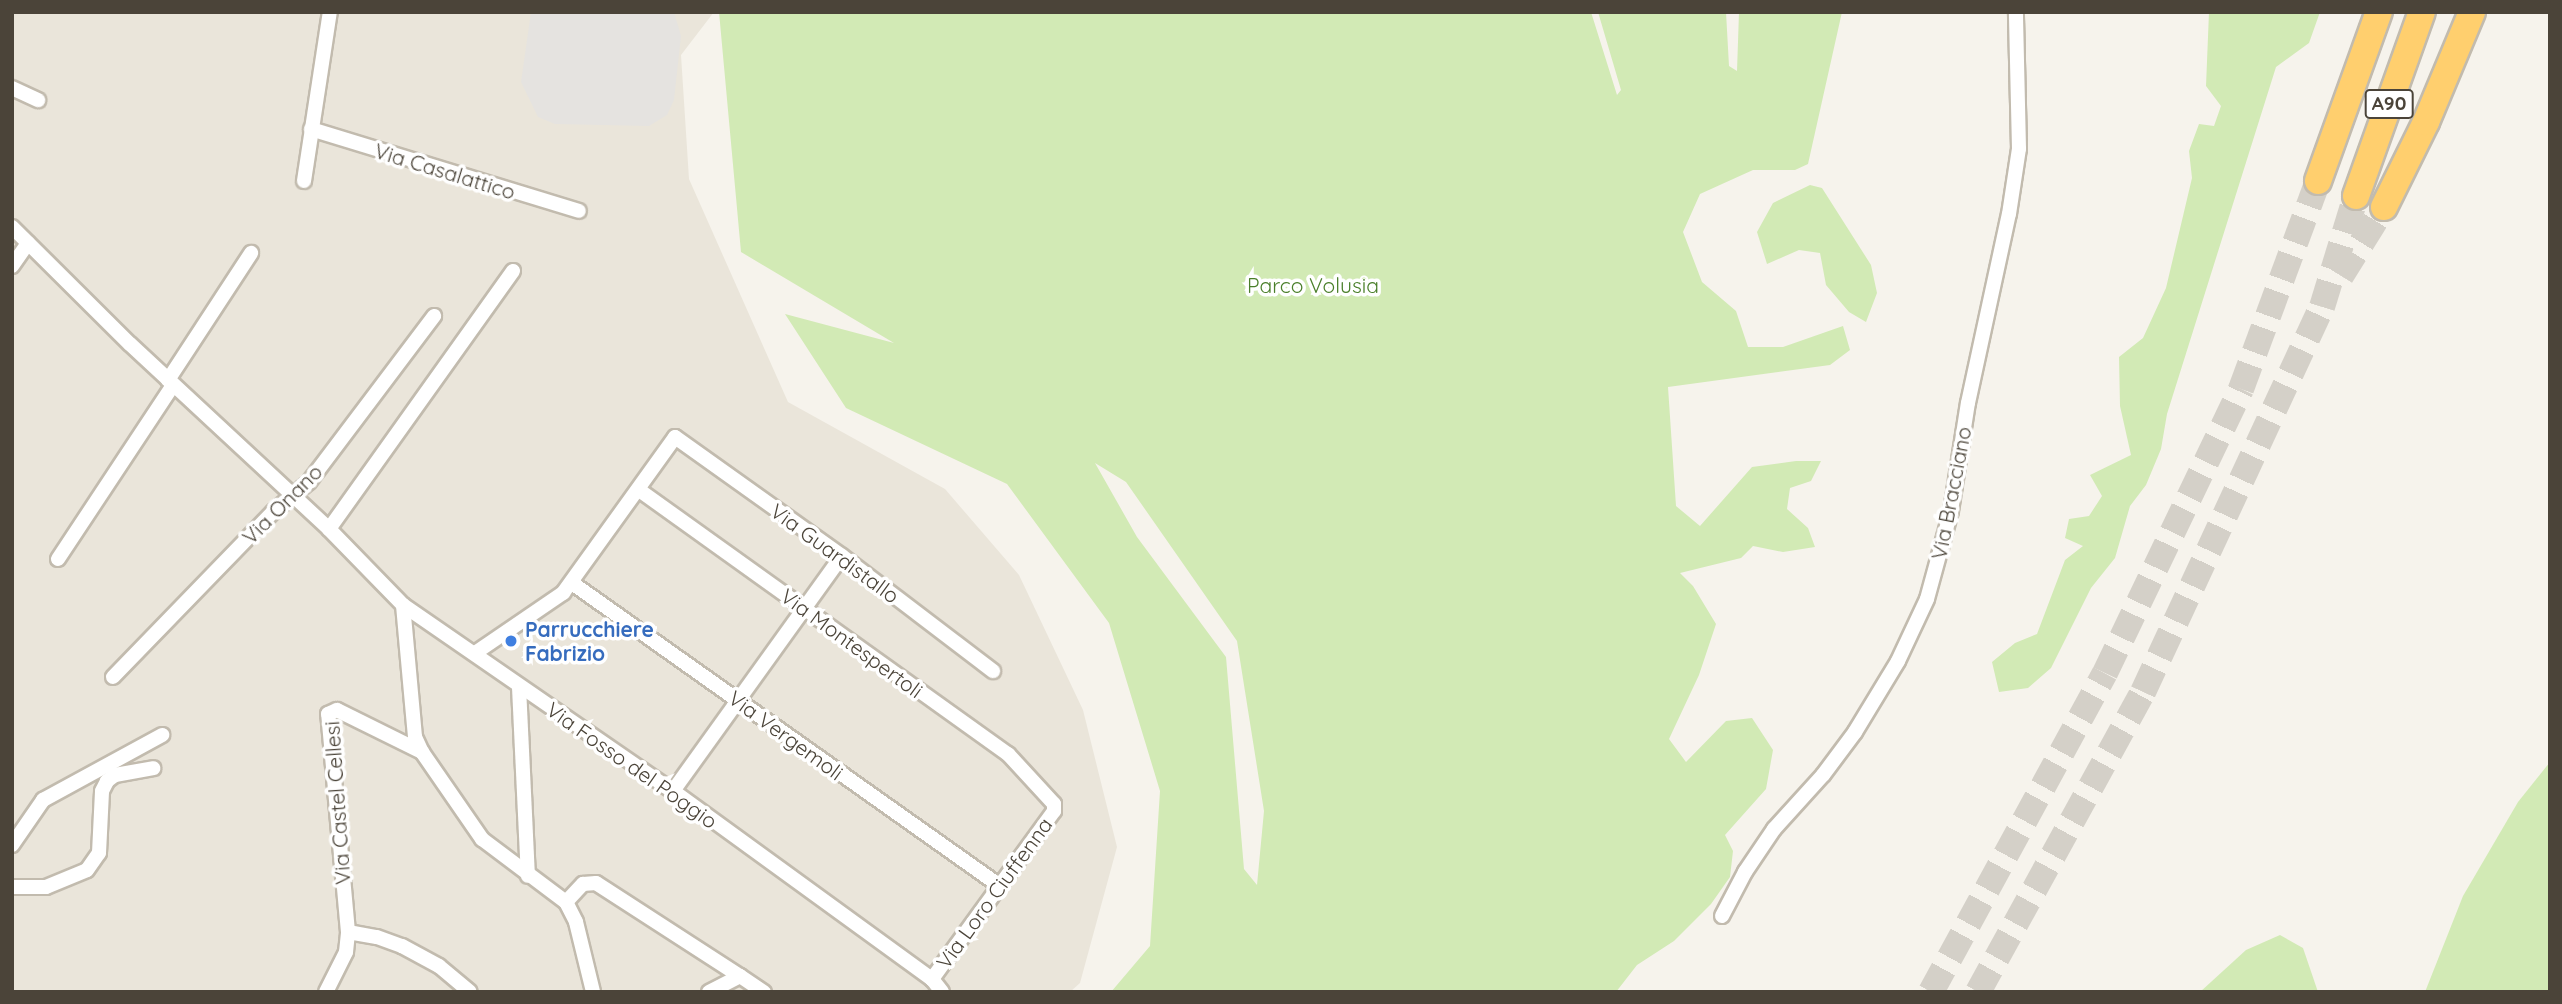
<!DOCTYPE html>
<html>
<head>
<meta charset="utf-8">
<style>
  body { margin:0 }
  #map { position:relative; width:2562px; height:1004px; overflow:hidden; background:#f6f3ec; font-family:Quicksand,sans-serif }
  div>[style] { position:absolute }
  .residential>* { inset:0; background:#eae5da }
  .green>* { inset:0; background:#d2eab5 }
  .parking>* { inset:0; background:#e5e3e0 }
  .highway-tunnel>* { height:26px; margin-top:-13px; transform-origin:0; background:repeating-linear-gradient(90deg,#d4d0c8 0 26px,transparent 0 39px) }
  .roads { filter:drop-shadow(2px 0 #c2bbae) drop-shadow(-2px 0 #c2bbae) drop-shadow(0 2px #c2bbae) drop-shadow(0 -2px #c2bbae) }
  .street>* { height:14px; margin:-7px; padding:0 7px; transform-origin:7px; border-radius:7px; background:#fff }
  .highway>* { height:26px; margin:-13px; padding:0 13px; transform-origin:13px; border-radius:13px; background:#ffcf6e }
  .dots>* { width:19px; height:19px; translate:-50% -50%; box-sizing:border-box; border:4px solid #fff; border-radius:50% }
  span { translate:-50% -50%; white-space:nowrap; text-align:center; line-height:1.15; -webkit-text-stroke:7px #fff; paint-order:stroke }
  .shield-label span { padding:2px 5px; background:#fff; border:2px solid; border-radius:5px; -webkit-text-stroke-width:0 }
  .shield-label { font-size:19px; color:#4b4439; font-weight:700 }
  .street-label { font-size:21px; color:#4b4439 }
  .park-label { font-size:21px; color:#4a7f2a }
  .shop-label { font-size:21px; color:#366cbe; font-weight:700 }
  .left { translate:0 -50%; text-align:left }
  .frame { position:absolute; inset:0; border:14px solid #4b4439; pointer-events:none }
</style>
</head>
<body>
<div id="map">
  <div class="residential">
    <i style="clip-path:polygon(12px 12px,714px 12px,681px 55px,689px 179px,788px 402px,945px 489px,1019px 575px,1083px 710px,1117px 847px,1080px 983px,1070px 992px,12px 992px)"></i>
  </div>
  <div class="green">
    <i style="clip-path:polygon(evenodd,719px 12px,1591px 12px,1617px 95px,1621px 90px,1598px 12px,1726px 12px,1729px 66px,1737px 71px,1739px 12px,1842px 12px,1808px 164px,1795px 170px,1753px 170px,1700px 194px,1683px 232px,1702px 282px,1736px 311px,1748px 347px,1783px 347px,1843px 326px,1850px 350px,1830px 365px,1668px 387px,1676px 506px,1700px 526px,1752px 467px,1796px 461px,1821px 461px,1811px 481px,1790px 488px,1787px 509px,1808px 528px,1815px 547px,1783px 552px,1753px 546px,1741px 558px,1680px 573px,1693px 586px,1716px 624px,1699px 675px,1669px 739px,1686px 762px,1726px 721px,1752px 718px,1773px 750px,1766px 789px,1725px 835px,1733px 851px,1730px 877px,1711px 904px,1674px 941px,1637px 965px,1616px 992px,1111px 992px,1150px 946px,1160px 791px,1109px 623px,1007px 484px,846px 408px,785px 314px,894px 343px,741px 252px,719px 12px,1095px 463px,1126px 482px,1237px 641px,1264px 811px,1257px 885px,1244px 869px,1226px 657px,1137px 537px,1095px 463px)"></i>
    <i style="clip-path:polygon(2209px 12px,2320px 12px,2309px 43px,2276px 67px,2167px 414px,2161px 449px,2146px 485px,2130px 506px,2115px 558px,2091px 588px,2051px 668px,2028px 688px,1999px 692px,1992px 662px,2015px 643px,2037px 634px,2065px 560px,2083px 546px,2065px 538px,2069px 519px,2089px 516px,2102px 496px,2090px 475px,2131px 455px,2120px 406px,2119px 357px,2143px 338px,2166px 288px,2192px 178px,2189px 151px,2199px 124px,2214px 126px,2221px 106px,2206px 86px)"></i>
    <i style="clip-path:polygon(1810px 185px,1822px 188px,1871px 265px,1877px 293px,1866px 322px,1849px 312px,1826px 285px,1820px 253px,1799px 250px,1767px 264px,1757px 232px,1773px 203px)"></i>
    <i style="clip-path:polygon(2550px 762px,2550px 992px,2425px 992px,2463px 896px,2518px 802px)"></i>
    <i style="clip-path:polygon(2280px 935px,2303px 948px,2318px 992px,2200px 992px,2246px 950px)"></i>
  </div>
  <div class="parking">
    <i style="clip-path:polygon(531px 12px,674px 12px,681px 36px,674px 100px,667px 115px,649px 126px,555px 124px,538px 117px,521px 82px)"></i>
  </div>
  <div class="highway-tunnel">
    <i style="left:2341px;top:276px;width:81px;rotate:-58.1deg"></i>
    <i style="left:1931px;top:992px;width:363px;rotate:-61.4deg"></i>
    <i style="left:2105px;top:673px;width:315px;rotate:-64.4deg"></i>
    <i style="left:2241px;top:389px;width:222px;rotate:-69.7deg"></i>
    <i style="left:1978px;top:992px;width:342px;rotate:-61.2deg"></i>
    <i style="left:2143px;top:692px;width:425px;rotate:-65.1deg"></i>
    <i style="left:2322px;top:307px;width:116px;rotate:-73deg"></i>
  </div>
  <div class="roads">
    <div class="street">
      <i style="left:12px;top:88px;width:29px;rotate:25deg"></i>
      <i style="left:311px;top:129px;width:280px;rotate:17deg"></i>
      <i style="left:304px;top:181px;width:171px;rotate:-81.3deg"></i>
      <i style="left:12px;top:227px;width:166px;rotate:44.8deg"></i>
      <i style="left:130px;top:344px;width:272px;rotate:42.9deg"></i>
      <i style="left:329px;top:529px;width:106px;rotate:45.8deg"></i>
      <i style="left:403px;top:605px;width:328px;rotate:34.6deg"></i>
      <i style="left:673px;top:791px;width:320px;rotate:36deg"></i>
      <i style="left:932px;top:979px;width:16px;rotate:52deg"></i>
      <i style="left:12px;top:266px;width:28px;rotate:-55deg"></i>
      <i style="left:168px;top:380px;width:152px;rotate:-56.8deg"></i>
      <i style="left:639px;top:490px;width:454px;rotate:35.6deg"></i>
      <i style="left:1008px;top:754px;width:68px;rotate:47.4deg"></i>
      <i style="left:1054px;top:804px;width:7px;rotate:90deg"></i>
      <i style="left:1054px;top:811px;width:208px;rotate:126deg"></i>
      <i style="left:329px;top:529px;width:317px;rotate:-54.5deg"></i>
      <i style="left:58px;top:559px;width:209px;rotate:-56.5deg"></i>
      <i style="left:572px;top:583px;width:524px;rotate:35.3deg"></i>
      <i style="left:403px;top:605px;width:133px;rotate:84.8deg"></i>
      <i style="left:415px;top:737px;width:17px;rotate:65deg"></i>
      <i style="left:422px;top:752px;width:106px;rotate:55.4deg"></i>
      <i style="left:482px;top:839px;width:105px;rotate:36.9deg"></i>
      <i style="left:566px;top:902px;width:25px;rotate:-47deg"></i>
      <i style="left:583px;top:884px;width:13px;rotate:-4deg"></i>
      <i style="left:596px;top:883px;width:171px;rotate:32.9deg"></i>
      <i style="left:475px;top:653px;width:107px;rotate:-34.3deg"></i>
      <i style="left:563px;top:593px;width:192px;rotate:-54.3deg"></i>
      <i style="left:675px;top:437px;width:205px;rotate:35.5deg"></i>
      <i style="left:842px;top:556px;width:190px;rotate:37.3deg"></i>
      <i style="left:113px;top:677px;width:230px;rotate:-45.9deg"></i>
      <i style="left:273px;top:512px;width:47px;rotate:-39.8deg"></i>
      <i style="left:309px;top:482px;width:208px;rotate:-53deg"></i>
      <i style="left:519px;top:687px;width:189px;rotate:87.3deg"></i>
      <i style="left:673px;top:791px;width:289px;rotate:-54.3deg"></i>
      <i style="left:12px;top:845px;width:55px;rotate:-55.4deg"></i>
      <i style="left:43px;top:800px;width:136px;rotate:-28.6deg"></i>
      <i style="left:12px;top:887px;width:34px"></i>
      <i style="left:46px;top:887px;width:44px;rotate:-22.5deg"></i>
      <i style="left:87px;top:870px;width:21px;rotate:-55deg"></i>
      <i style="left:99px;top:853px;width:62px;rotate:-87.2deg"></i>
      <i style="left:102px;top:791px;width:11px;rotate:-63deg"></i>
      <i style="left:107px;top:781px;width:10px;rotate:-37deg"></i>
      <i style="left:115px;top:775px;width:39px;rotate:-10deg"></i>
      <i style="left:566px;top:902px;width:22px;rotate:63deg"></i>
      <i style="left:576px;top:922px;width:72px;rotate:76.3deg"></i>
      <i style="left:1722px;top:916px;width:50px;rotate:-62.4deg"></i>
      <i style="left:1745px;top:872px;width:52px;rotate:-56deg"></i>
      <i style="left:1774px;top:829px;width:73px;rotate:-47.8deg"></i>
      <i style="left:1823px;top:775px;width:54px;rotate:-53.3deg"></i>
      <i style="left:1855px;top:732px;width:83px;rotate:-58.8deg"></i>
      <i style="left:1898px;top:661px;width:68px;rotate:-64.9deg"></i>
      <i style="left:1927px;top:599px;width:91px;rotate:-74.7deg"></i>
      <i style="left:1951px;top:511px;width:109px;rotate:-81.1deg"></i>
      <i style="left:1968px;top:403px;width:193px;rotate:-77.8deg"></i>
      <i style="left:2009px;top:214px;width:66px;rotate:-81.3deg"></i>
      <i style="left:2019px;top:149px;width:137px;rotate:-91.3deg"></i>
      <i style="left:348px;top:932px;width:29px;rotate:10deg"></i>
      <i style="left:377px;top:937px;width:27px;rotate:20deg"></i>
      <i style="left:402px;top:946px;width:42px;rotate:28.4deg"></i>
      <i style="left:439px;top:966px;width:40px;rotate:40deg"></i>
      <i style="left:326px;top:992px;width:45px;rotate:-63.4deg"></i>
      <i style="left:346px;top:952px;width:20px;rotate:-84deg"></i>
      <i style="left:348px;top:932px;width:219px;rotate:-95.2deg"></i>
      <i style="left:328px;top:714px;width:10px;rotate:-24deg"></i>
      <i style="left:337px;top:710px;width:95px;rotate:26.3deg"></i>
      <i style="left:709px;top:992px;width:35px;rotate:-27deg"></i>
      <i style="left:740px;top:976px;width:29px;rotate:34deg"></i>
    </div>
    <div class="highway">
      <i style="left:2318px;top:181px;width:180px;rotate:-70.2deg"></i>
      <i style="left:2356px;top:196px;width:195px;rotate:-70.3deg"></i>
      <i style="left:2384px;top:207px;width:95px;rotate:-63.7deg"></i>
      <i style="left:2426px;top:122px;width:119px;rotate:-67.3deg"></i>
    </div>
  </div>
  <div class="dots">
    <i style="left:511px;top:641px;background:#3f7fe0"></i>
  </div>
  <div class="shield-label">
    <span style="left:2389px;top:104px">A90</span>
  </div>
  <div class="street-label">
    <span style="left:445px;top:171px;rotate:17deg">Via Casalattico</span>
    <span style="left:1951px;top:493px;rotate:-79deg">Via Bracciano</span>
    <span style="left:282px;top:504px;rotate:-45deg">Via Onano</span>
    <span style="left:835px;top:553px;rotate:36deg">Via Guardistallo</span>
    <span style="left:852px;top:643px;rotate:36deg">Via Montespertoli</span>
    <span style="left:786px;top:735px;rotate:36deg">Via Vergemoli</span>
    <span style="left:632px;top:765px;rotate:35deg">Via Fosso del Poggio</span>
    <span style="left:337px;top:803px;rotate:-94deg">Via Castel Cellesi</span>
    <span style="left:994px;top:893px;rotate:-54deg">Via Loro Ciuffenna</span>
  </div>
  <div class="park-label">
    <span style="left:1313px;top:285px">Parco Volusia</span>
  </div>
  <div class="shop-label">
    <span class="left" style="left:525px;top:641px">Parrucchiere<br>Fabrizio</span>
  </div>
  <div class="frame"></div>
</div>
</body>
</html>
